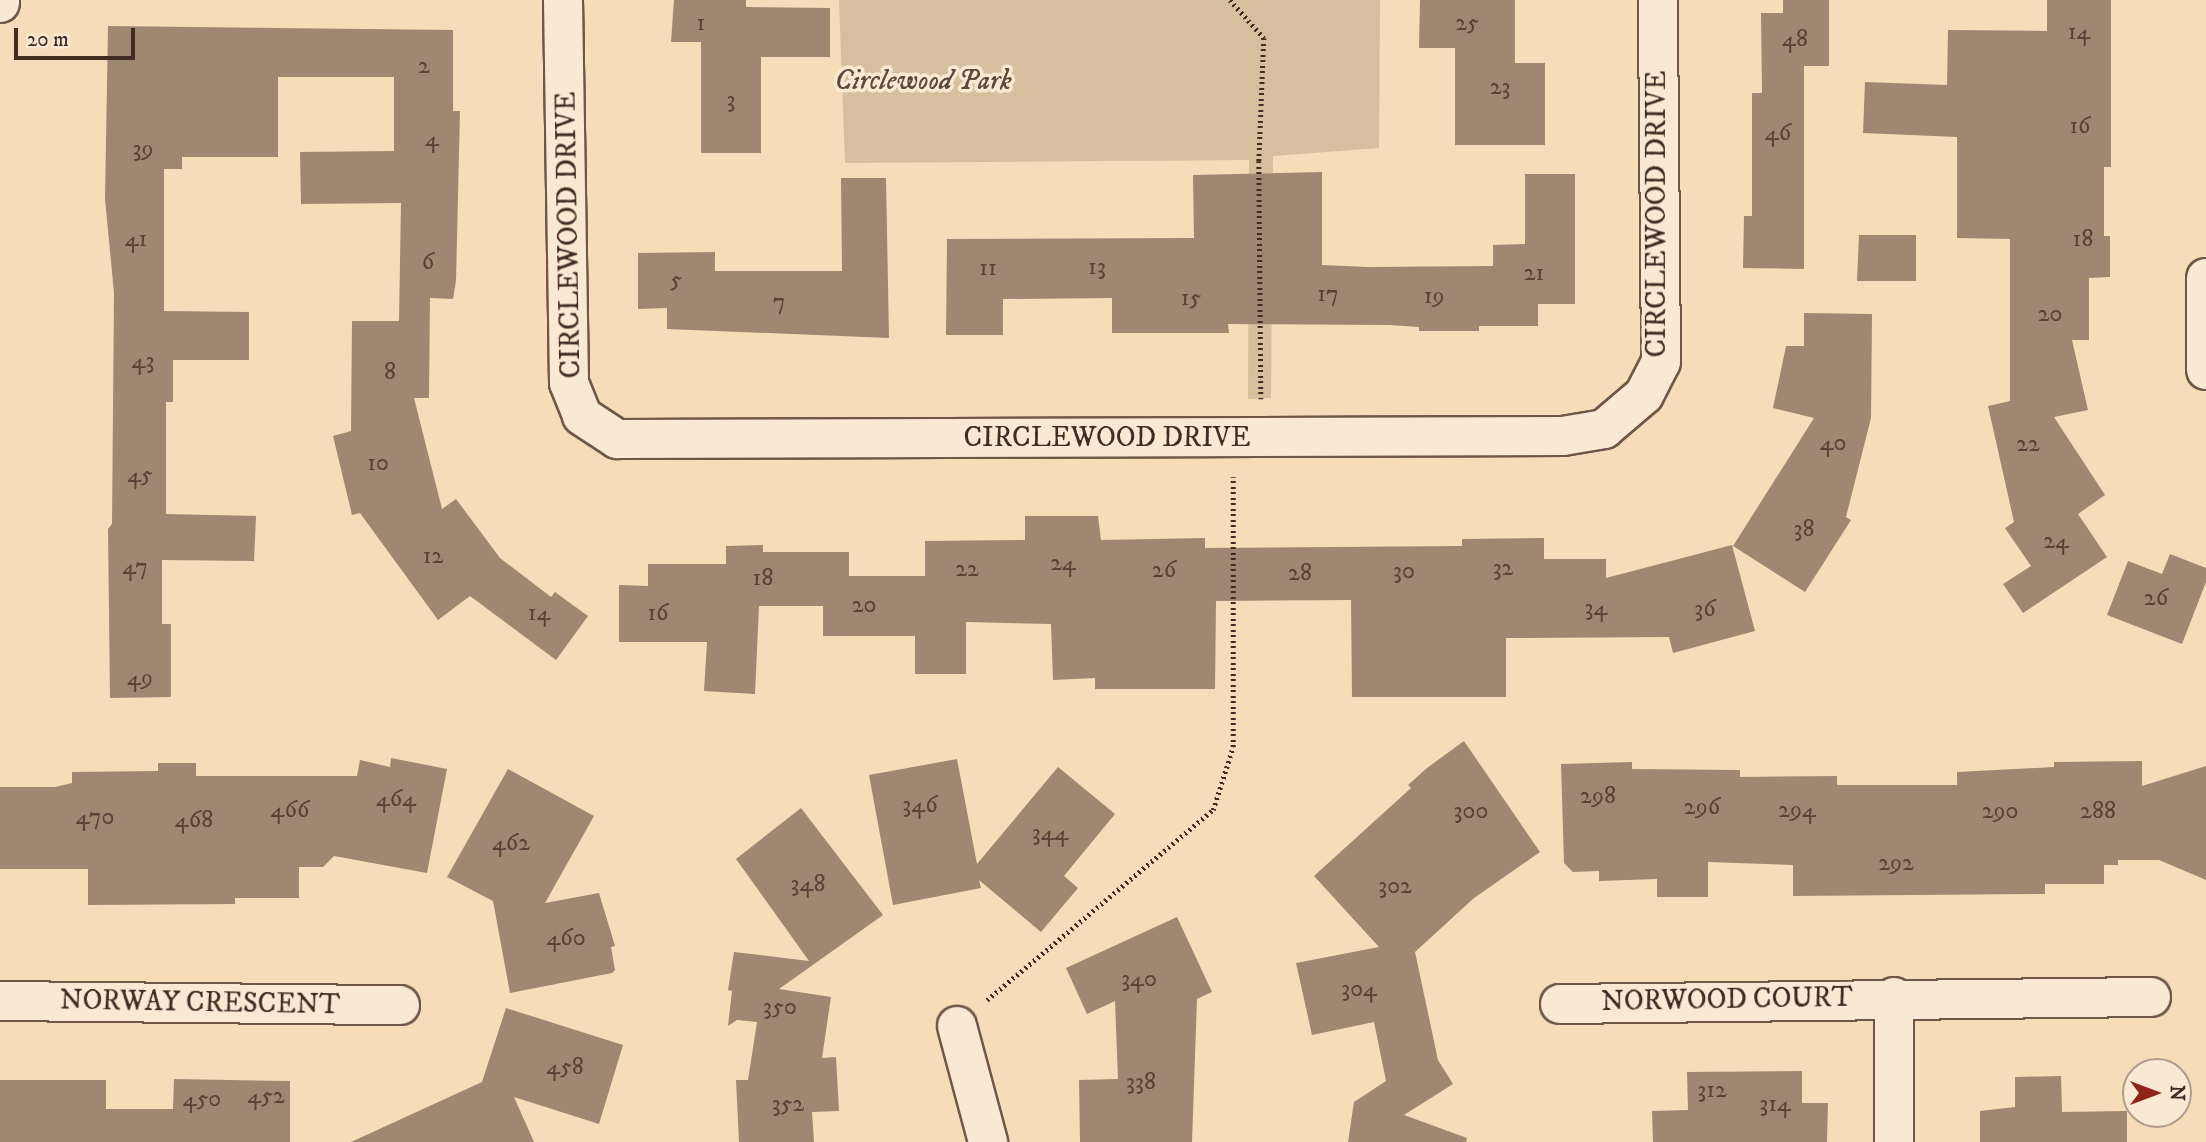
<!DOCTYPE html>
<html>
<head>
<meta charset="utf-8">
<style>
  body { margin:0 }
  #map { position:relative; width:2206px; height:1142px; overflow:hidden; background:#f6dcb9; font-family:"IM FELL DW Pica",serif }
  div>[style] { position:absolute }
  .green>* { inset:0; background:#d7be9f }
  .building>* { inset:0; background:#a08771 }
  .path>* { height:4.5px; margin-top:-2.25px; transform-origin:0; background:repeating-linear-gradient(90deg,#422b22 0 2px,transparent 0 5.5px) }
  .roads { filter:drop-shadow(2px 0 #6f5748) drop-shadow(-2px 0 #6f5748) drop-shadow(0 2px #6f5748) drop-shadow(0 -2px #6f5748) }
  .minor>* { height:38px; margin:-19px; padding:0 19px; transform-origin:19px; border-radius:19px; background:#f9e8d2 }
  span { translate:-50% -50%; white-space:nowrap; text-align:center; line-height:1.15; -webkit-text-stroke:7px #f9e8d2; paint-order:stroke }
  .number-label { font-size:24px; color:#5a4236 }
  .number-label span { -webkit-text-stroke-width:0 }
  .park-label { font-size:28px; color:#60483b; font-style:italic }
  .street-label { font-size:28px; color:#422b22 }
  .north { position:absolute; left:2122px; top:1058px; width:70px; height:70px; box-sizing:border-box; background:#f9e8d2; border:2px solid #b09c8c; border-radius:50%; rotate:90deg; font-size:19px; font-weight:700; line-height:28px; text-align:center; color:#422b22 }
  .north::after { content:''; display:block; margin:auto; width:24px; height:32px; background:#8f2418; clip-path:polygon(50% 0,100% 100%,50% 72%,0 100%) }
  .scale { position:absolute; left:14px; top:28px; width:121px; height:32px; box-sizing:border-box; border:4px solid #422b22; border-top:0; padding-left:9px; font-size:21px; line-height:24px; white-space:nowrap; color:#422b22; -webkit-text-stroke:5px #f9e8d2; paint-order:stroke }
</style>
</head>
<body>
<div id="map">
  <div class="green">
    <i style="clip-path:polygon(839px 0,1380px 0,1379px 148px,1273px 156px,1271px 398px,1248px 399px,1249px 160px,845px 163px)"></i>
  </div>
  <div class="building">
    <i style="clip-path:polygon(674px 0,746px 0,746px 7px,830px 8px,830px 57px,761px 57px,761px 153px,701px 153px,701px 42px,671px 42px)"></i>
    <i style="clip-path:polygon(1420px 0,1515px 0,1515px 63px,1545px 63px,1545px 145px,1455px 145px,1455px 48px,1419px 48px)"></i>
    <i style="clip-path:polygon(1783px 0,1829px 0,1829px 66px,1804px 66px,1804px 269px,1743px 268px,1744px 216px,1752px 216px,1752px 93px,1762px 93px,1761px 13px,1783px 13px)"></i>
    <i style="clip-path:polygon(2047px 0,2111px 0,2111px 167px,2104px 167px,2104px 236px,2110px 236px,2110px 277px,2089px 278px,2089px 340px,2072px 340px,2088px 410px,2054px 417px,2105px 495px,2078px 514px,2107px 557px,2023px 613px,2003px 584px,2031px 566px,2005px 528px,2014px 522px,1988px 406px,2010px 401px,2010px 239px,1957px 238px,1957px 137px,1863px 133px,1865px 82px,1947px 85px,1948px 30px,2047px 31px)"></i>
    <i style="clip-path:polygon(108px 26px,453px 30px,453px 111px,460px 111px,456px 281px,453px 299px,430px 298px,429px 398px,414px 398px,442px 509px,456px 499px,500px 558px,551px 597px,555px 592px,588px 616px,556px 660px,470px 596px,438px 620px,360px 513px,352px 515px,333px 436px,351px 431px,352px 321px,399px 321px,401px 203px,301px 204px,300px 152px,394px 151px,394px 77px,278px 77px,278px 157px,182px 157px,182px 169px,164px 169px,164px 311px,249px 312px,249px 360px,173px 360px,173px 402px,166px 402px,166px 514px,256px 516px,254px 561px,162px 560px,162px 624px,171px 624px,171px 697px,110px 698px,108px 529px,112px 524px,114px 293px,105px 199px)"></i>
    <i style="clip-path:polygon(1322px 172px,1322px 265px,1368px 267px,1493px 266px,1493px 245px,1525px 244px,1525px 174px,1575px 174px,1575px 304px,1538px 304px,1538px 326px,1479px 326px,1479px 331px,1419px 331px,1419px 327px,1390px 325px,1228px 324px,1229px 333px,1112px 333px,1112px 298px,1003px 299px,1003px 335px,946px 335px,947px 239px,1194px 238px,1193px 175px)"></i>
    <i style="clip-path:polygon(841px 178px,886px 178px,889px 338px,667px 329px,667px 308px,638px 309px,638px 253px,715px 252px,715px 271px,842px 271px)"></i>
    <i style="clip-path:polygon(1859px 235px,1916px 235px,1916px 281px,1857px 281px)"></i>
    <i style="clip-path:polygon(1804px 313px,1872px 314px,1871px 418px,1846px 517px,1851px 520px,1805px 592px,1733px 546px,1814px 418px,1773px 408px,1786px 346px,1804px 346px)"></i>
    <i style="clip-path:polygon(1025px 516px,1098px 516px,1101px 540px,1205px 538px,1205px 548px,1462px 546px,1462px 539px,1544px 538px,1544px 559px,1606px 559px,1606px 578px,1732px 545px,1755px 631px,1673px 653px,1669px 637px,1506px 638px,1506px 697px,1352px 697px,1351px 600px,1216px 601px,1215px 689px,1095px 689px,1095px 678px,1053px 680px,1051px 624px,966px 622px,966px 674px,915px 674px,915px 636px,823px 636px,823px 606px,759px 606px,755px 694px,704px 691px,707px 642px,619px 642px,619px 585px,648px 586px,648px 564px,726px 564px,726px 546px,763px 545px,763px 552px,849px 552px,849px 576px,925px 576px,925px 541px,1025px 540px)"></i>
    <i style="clip-path:polygon(2170px 554px,2206px 568px,2206px 582px,2182px 644px,2107px 615px,2128px 561px,2162px 574px)"></i>
    <i style="clip-path:polygon(1464px 741px,1540px 852px,1474px 898px,1415px 952px,1438px 1060px,1453px 1084px,1404px 1115px,1467px 1138px,1466px 1142px,1348px 1142px,1354px 1102px,1386px 1081px,1374px 1022px,1312px 1035px,1296px 963px,1379px 947px,1314px 876px,1411px 788px,1408px 785px,1427px 768px)"></i>
    <i style="clip-path:polygon(391px 758px,447px 769px,427px 873px,334px 856px,323px 867px,299px 867px,299px 898px,235px 898px,235px 904px,88px 905px,88px 869px,0 869px,0 787px,55px 787px,72px 783px,72px 772px,158px 771px,158px 763px,196px 763px,196px 776px,357px 776px,360px 760px,390px 767px)"></i>
    <i style="clip-path:polygon(957px 759px,977px 864px,1058px 767px,1115px 814px,1064px 876px,1078px 888px,1041px 932px,979px 880px,981px 888px,893px 905px,869px 775px)"></i>
    <i style="clip-path:polygon(2142px 761px,2142px 786px,2206px 766px,2206px 880px,2159px 860px,2118px 860px,2118px 865px,2104px 865px,2104px 884px,2045px 884px,2045px 894px,1793px 896px,1793px 865px,1708px 862px,1708px 897px,1657px 897px,1657px 879px,1599px 881px,1599px 871px,1573px 872px,1564px 863px,1561px 764px,1632px 762px,1632px 769px,1740px 770px,1740px 777px,1837px 776px,1837px 785px,1957px 785px,1957px 772px,2054px 767px,2054px 762px)"></i>
    <i style="clip-path:polygon(508px 769px,594px 816px,545px 903px,599px 893px,615px 946px,611px 947px,615px 970px,612px 973px,510px 993px,493px 901px,447px 877px)"></i>
    <i style="clip-path:polygon(801px 808px,883px 915px,779px 989px,831px 997px,822px 1058px,836px 1057px,839px 1111px,812px 1112px,814px 1142px,739px 1142px,736px 1080px,748px 1080px,757px 1022px,737px 1020px,728px 1026px,732px 991px,728px 990px,734px 952px,809px 961px,736px 859px)"></i>
    <i style="clip-path:polygon(1177px 917px,1212px 992px,1197px 999px,1192px 1142px,1080px 1142px,1079px 1080px,1118px 1079px,1115px 1001px,1087px 1014px,1066px 968px)"></i>
    <i style="clip-path:polygon(506px 1008px,623px 1045px,599px 1124px,514px 1097px,534px 1142px,351px 1142px,482px 1082px)"></i>
    <i style="clip-path:polygon(1802px 1071px,1802px 1103px,1828px 1103px,1827px 1142px,1653px 1142px,1652px 1111px,1688px 1110px,1687px 1072px)"></i>
    <i style="clip-path:polygon(2061px 1076px,2062px 1112px,2127px 1111px,2127px 1142px,1980px 1142px,1980px 1111px,2015px 1107px,2015px 1077px)"></i>
    <i style="clip-path:polygon(174px 1079px,290px 1081px,290px 1142px,0 1142px,0 1080px,106px 1080px,106px 1109px,173px 1109px)"></i>
  </div>
  <div class="path">
    <i style="left:1230px;top:0;width:51px;rotate:48.2deg"></i>
    <i style="left:1264px;top:38px;width:123px;rotate:92.3deg"></i>
    <i style="left:1259px;top:161px;width:238px;rotate:89.5deg"></i>
    <i style="left:987px;top:1000px;width:295px;rotate:-40.1deg"></i>
    <i style="left:1213px;top:810px;width:66px;rotate:-72.4deg"></i>
    <i style="left:1233px;top:747px;width:270px;rotate:-90deg"></i>
  </div>
  <div class="roads">
    <div class="minor">
      <i style="left:563px;top:0;width:383px;rotate:89.1deg"></i>
      <i style="left:569px;top:383px;width:35px;rotate:68deg"></i>
      <i style="left:582px;top:416px;width:42px;rotate:33.3deg"></i>
      <i style="left:617px;top:439px;width:946px;rotate:-0.18deg"></i>
      <i style="left:1563px;top:436px;width:42px;rotate:-9.7deg"></i>
      <i style="left:1604px;top:429px;width:52px;rotate:-40.4deg"></i>
      <i style="left:1644px;top:395px;width:37px;rotate:-63deg"></i>
      <i style="left:1661px;top:362px;width:362px;rotate:-90.5deg"></i>
      <i style="left:0;top:3px;width:3px;rotate:-90deg"></i>
      <i style="left:2206px;top:278px;width:92px;rotate:90deg"></i>
      <i style="left:1894px;top:997px;width:145px;rotate:90deg"></i>
      <i style="left:0;top:1001px;width:400px;rotate:0.6deg"></i>
      <i style="left:1560px;top:1004px;width:591px;rotate:-0.68deg"></i>
      <i style="left:957px;top:1026px;width:120px;rotate:75deg"></i>
    </div>
  </div>
  <div class="number-label">
    <span style="left:701px;top:24px">1</span>
    <span style="left:1467px;top:24px">25</span>
    <span style="left:2079px;top:33px">14</span>
    <span style="left:1795px;top:40px">48</span>
    <span style="left:424px;top:67px">2</span>
    <span style="left:1500px;top:88px">23</span>
    <span style="left:731px;top:101px">3</span>
    <span style="left:2080px;top:127px">16</span>
    <span style="left:1778px;top:134px">46</span>
    <span style="left:432px;top:140px">4</span>
    <span style="left:143px;top:150px">39</span>
    <span style="left:136px;top:240px">41</span>
    <span style="left:2083px;top:240px">18</span>
    <span style="left:428px;top:263px">6</span>
    <span style="left:1097px;top:268px">13</span>
    <span style="left:988px;top:269px">11</span>
    <span style="left:1534px;top:274px">21</span>
    <span style="left:676px;top:281px">5</span>
    <span style="left:1328px;top:295px">17</span>
    <span style="left:1434px;top:297px">19</span>
    <span style="left:1191px;top:299px">15</span>
    <span style="left:779px;top:303px">7</span>
    <span style="left:2050px;top:315px">20</span>
    <span style="left:143px;top:362px">43</span>
    <span style="left:390px;top:373px">8</span>
    <span style="left:1833px;top:444px">40</span>
    <span style="left:2028px;top:445px">22</span>
    <span style="left:378px;top:464px">10</span>
    <span style="left:140px;top:476px">45</span>
    <span style="left:1804px;top:530px">38</span>
    <span style="left:2056px;top:542px">24</span>
    <span style="left:433px;top:557px">12</span>
    <span style="left:1063px;top:564px">24</span>
    <span style="left:135px;top:568px">47</span>
    <span style="left:1503px;top:569px">32</span>
    <span style="left:967px;top:570px">22</span>
    <span style="left:1164px;top:571px">26</span>
    <span style="left:1404px;top:572px">30</span>
    <span style="left:1300px;top:574px">28</span>
    <span style="left:763px;top:579px">18</span>
    <span style="left:2156px;top:599px">26</span>
    <span style="left:864px;top:606px">20</span>
    <span style="left:1596px;top:609px">34</span>
    <span style="left:1705px;top:610px">36</span>
    <span style="left:539px;top:614px">14</span>
    <span style="left:658px;top:614px">16</span>
    <span style="left:140px;top:679px">49</span>
    <span style="left:1598px;top:797px">298</span>
    <span style="left:396px;top:800px">464</span>
    <span style="left:920px;top:806px">346</span>
    <span style="left:1702px;top:808px">296</span>
    <span style="left:290px;top:811px">466</span>
    <span style="left:1797px;top:811px">294</span>
    <span style="left:1471px;top:812px">300</span>
    <span style="left:2000px;top:812px">290</span>
    <span style="left:2098px;top:812px">288</span>
    <span style="left:95px;top:818px">470</span>
    <span style="left:194px;top:821px">468</span>
    <span style="left:1050px;top:834px">344</span>
    <span style="left:511px;top:844px">462</span>
    <span style="left:1896px;top:864px">292</span>
    <span style="left:808px;top:885px">348</span>
    <span style="left:1395px;top:887px">302</span>
    <span style="left:566px;top:939px">460</span>
    <span style="left:1139px;top:980px">340</span>
    <span style="left:1359px;top:990px">304</span>
    <span style="left:780px;top:1008px">350</span>
    <span style="left:565px;top:1068px">458</span>
    <span style="left:1141px;top:1083px">338</span>
    <span style="left:1712px;top:1091px">312</span>
    <span style="left:266px;top:1097px">452</span>
    <span style="left:202px;top:1100px">450</span>
    <span style="left:788px;top:1105px">352</span>
    <span style="left:1775px;top:1105px">314</span>
  </div>
  <div class="park-label">
    <span style="left:923px;top:81px">Circlewood Park</span>
  </div>
  <div class="street-label">
    <span style="left:1657px;top:214px;rotate:-90deg">CIRCLEWOOD DRIVE</span>
    <span style="left:569px;top:235px;rotate:-91deg">CIRCLEWOOD DRIVE</span>
    <span style="left:1107px;top:438px">CIRCLEWOOD DRIVE</span>
    <span style="left:1727px;top:1000px;rotate:-1deg">NORWOOD COURT</span>
    <span style="left:200px;top:1003px;rotate:1deg">NORWAY CRESCENT</span>
  </div>
  <div class="north">N</div>
  <div class="scale">20 m</div>
</div>
</body>
</html>
